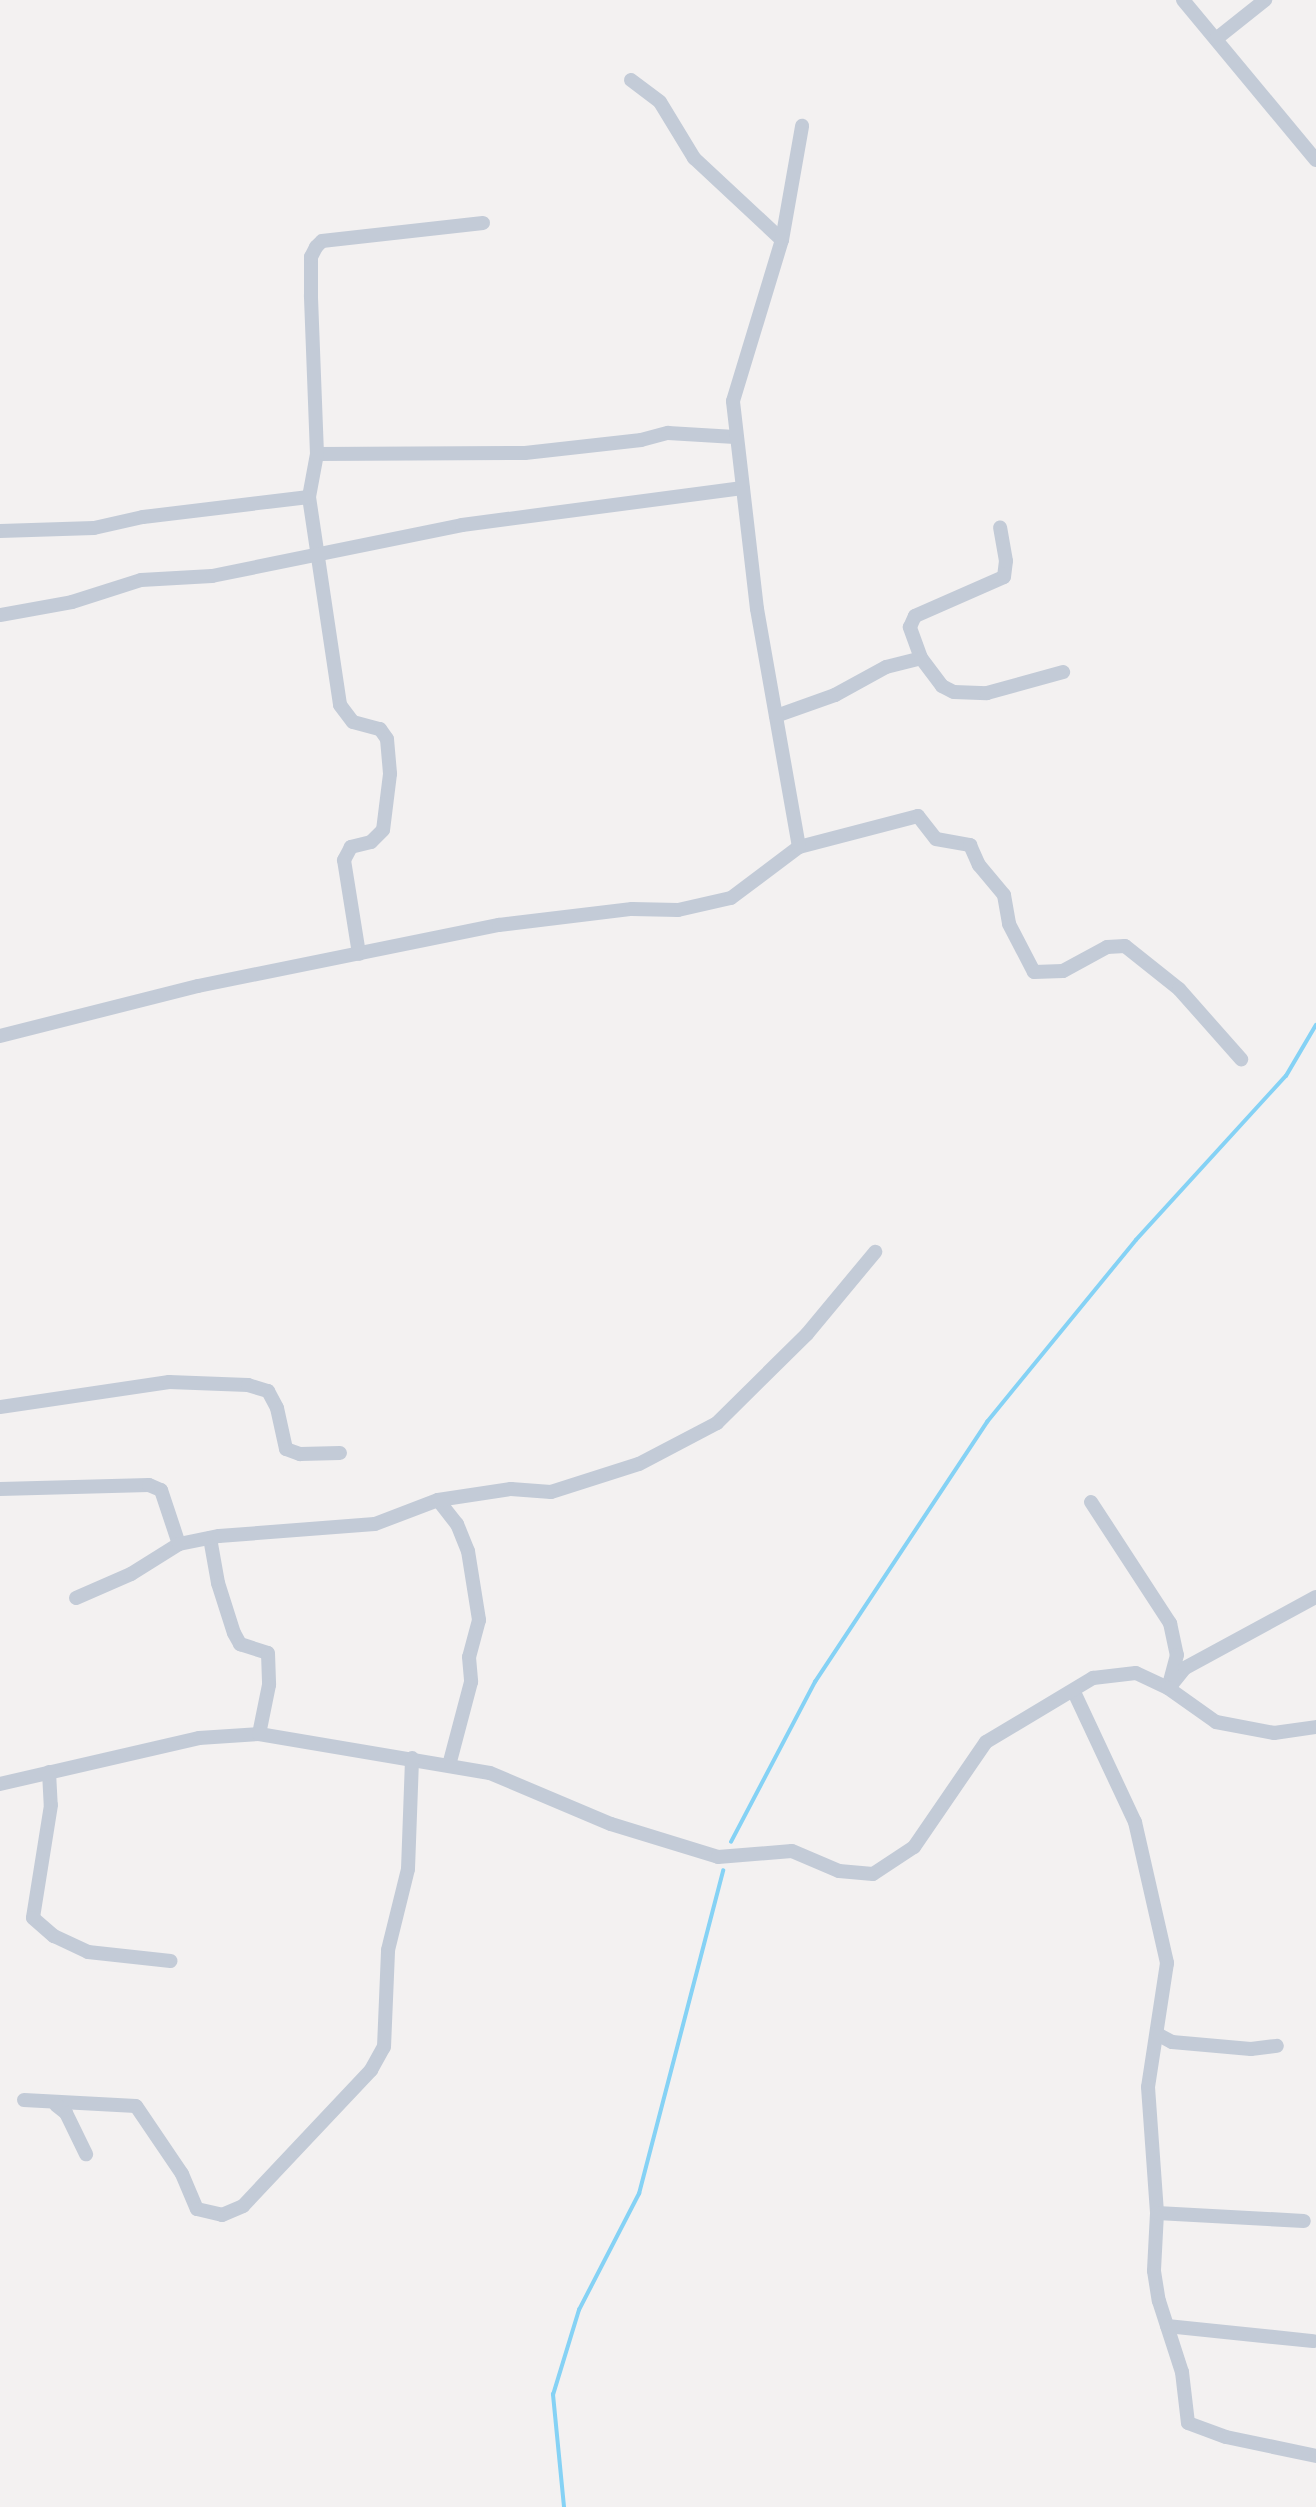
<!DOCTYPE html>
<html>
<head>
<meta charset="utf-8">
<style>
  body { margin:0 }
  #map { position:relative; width:1316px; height:2507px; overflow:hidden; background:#f3f1f1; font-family:"Exo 2",sans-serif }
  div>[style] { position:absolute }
  .stream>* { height:3.5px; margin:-1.75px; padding:0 1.75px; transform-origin:1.75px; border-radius:1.75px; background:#85d2f5 }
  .minor>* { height:14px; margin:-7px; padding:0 7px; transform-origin:7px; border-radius:7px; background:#c3cbd7 }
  span { translate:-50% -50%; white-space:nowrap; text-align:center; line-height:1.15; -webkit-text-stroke:5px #fff; paint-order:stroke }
</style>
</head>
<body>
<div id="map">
  <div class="stream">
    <i style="left:731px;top:1842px;width:181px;rotate:-62.3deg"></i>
    <i style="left:815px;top:1682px;width:312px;rotate:-56.5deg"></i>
    <i style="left:987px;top:1422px;width:235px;rotate:-50.7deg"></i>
    <i style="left:1136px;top:1240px;width:222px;rotate:-47.6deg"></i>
    <i style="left:1286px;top:1076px;width:59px;rotate:-59.5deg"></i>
    <i style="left:564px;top:2507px;width:113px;rotate:-95.6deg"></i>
    <i style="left:553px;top:2395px;width:89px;rotate:-73deg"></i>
    <i style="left:579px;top:2310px;width:131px;rotate:-62.7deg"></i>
    <i style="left:639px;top:2194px;width:334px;rotate:-75.4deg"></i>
  </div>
  <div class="minor">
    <i style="left:1183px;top:0;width:208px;rotate:50.3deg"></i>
    <i style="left:1216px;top:39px;width:63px;rotate:-38.5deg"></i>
    <i style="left:631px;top:80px;width:36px;rotate:37deg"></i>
    <i style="left:660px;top:102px;width:66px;rotate:58.7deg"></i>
    <i style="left:694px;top:158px;width:120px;rotate:43deg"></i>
    <i style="left:317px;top:454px;width:208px;rotate:-0.3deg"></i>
    <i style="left:525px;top:453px;width:117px;rotate:-6.4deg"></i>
    <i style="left:641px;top:440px;width:28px;rotate:-15deg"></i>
    <i style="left:668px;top:433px;width:67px;rotate:3.4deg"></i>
    <i style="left:309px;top:497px;width:210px;rotate:81.5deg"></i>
    <i style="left:340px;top:705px;width:21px;rotate:53deg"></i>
    <i style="left:353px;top:722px;width:28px;rotate:15deg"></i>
    <i style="left:380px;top:729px;width:12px;rotate:55deg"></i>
    <i style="left:387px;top:739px;width:35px;rotate:85deg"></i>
    <i style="left:390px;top:774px;width:56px;rotate:97.1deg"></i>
    <i style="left:383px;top:830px;width:17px;rotate:135deg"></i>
    <i style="left:371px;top:842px;width:21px;rotate:166deg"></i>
    <i style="left:351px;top:847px;width:15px;rotate:118deg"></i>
    <i style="left:344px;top:860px;width:95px;rotate:80.9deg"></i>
    <i style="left:0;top:531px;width:94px;rotate:-1.8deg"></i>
    <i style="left:94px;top:528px;width:50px;rotate:-12.7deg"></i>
    <i style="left:143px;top:517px;width:167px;rotate:-6.9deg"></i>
    <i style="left:309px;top:497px;width:44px;rotate:-79.5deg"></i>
    <i style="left:317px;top:454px;width:159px;rotate:-92.2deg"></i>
    <i style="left:311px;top:295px;width:38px;rotate:-90deg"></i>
    <i style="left:311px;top:257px;width:11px;rotate:-63deg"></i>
    <i style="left:316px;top:247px;width:8px;rotate:-45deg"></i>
    <i style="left:322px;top:241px;width:162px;rotate:-6.4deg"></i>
    <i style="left:0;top:615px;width:73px;rotate:-10.2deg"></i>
    <i style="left:72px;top:602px;width:72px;rotate:-17.7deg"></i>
    <i style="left:141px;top:580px;width:71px;rotate:-3.2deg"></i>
    <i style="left:212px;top:576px;width:255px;rotate:-11.5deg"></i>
    <i style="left:462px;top:525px;width:283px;rotate:-7.5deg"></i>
    <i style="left:921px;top:658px;width:33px;rotate:-110deg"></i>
    <i style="left:910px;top:627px;width:12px;rotate:-66deg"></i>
    <i style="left:915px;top:616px;width:97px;rotate:-23.7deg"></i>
    <i style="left:1004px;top:577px;width:16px;rotate:-83deg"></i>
    <i style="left:1006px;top:561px;width:34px;rotate:-100deg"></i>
    <i style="left:776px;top:716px;width:63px;rotate:-19.6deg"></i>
    <i style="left:835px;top:695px;width:58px;rotate:-28.8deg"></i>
    <i style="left:886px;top:667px;width:36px;rotate:-14deg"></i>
    <i style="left:921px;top:658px;width:35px;rotate:53deg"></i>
    <i style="left:942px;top:686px;width:13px;rotate:27deg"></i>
    <i style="left:954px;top:692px;width:33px;rotate:2deg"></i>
    <i style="left:987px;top:693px;width:79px;rotate:-15.4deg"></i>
    <i style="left:799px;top:847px;width:123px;rotate:-14.6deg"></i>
    <i style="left:918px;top:816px;width:29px;rotate:52deg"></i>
    <i style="left:936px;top:839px;width:35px;rotate:10deg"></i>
    <i style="left:970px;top:845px;width:22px;rotate:66deg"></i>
    <i style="left:979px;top:865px;width:39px;rotate:50deg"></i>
    <i style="left:1004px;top:895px;width:29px;rotate:80deg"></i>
    <i style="left:1009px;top:924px;width:54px;rotate:62.5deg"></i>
    <i style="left:1034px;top:972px;width:29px;rotate:-2deg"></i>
    <i style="left:1063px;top:971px;width:50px;rotate:-28.6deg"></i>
    <i style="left:1107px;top:947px;width:18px;rotate:-3deg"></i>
    <i style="left:1125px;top:946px;width:69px;rotate:38.5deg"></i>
    <i style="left:1179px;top:989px;width:94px;rotate:48.5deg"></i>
    <i style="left:0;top:1036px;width:204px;rotate:-14.2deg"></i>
    <i style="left:198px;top:986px;width:307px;rotate:-11.5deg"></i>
    <i style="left:499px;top:925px;width:134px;rotate:-6.9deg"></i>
    <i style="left:632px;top:909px;width:46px;rotate:1.2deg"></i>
    <i style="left:678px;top:910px;width:54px;rotate:-12.8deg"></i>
    <i style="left:731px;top:898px;width:85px;rotate:-36.9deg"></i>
    <i style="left:799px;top:847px;width:242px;rotate:-100deg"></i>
    <i style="left:757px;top:609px;width:209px;rotate:-96.6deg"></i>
    <i style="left:733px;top:401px;width:168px;rotate:-73.1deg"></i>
    <i style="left:782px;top:240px;width:116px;rotate:-80deg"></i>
    <i style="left:0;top:1407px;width:171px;rotate:-8.4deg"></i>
    <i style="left:169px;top:1382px;width:79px;rotate:2.2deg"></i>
    <i style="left:248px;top:1385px;width:21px;rotate:17deg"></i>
    <i style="left:268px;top:1391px;width:19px;rotate:62deg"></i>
    <i style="left:277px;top:1408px;width:42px;rotate:77.6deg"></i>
    <i style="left:286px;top:1449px;width:15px;rotate:20deg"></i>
    <i style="left:300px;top:1454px;width:40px;rotate:-1.4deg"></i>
    <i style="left:0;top:1489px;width:149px;rotate:-1.5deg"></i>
    <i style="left:149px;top:1485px;width:13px;rotate:23deg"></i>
    <i style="left:161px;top:1490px;width:57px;rotate:71.6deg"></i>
    <i style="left:438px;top:1500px;width:31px;rotate:52deg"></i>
    <i style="left:457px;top:1524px;width:29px;rotate:68deg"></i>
    <i style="left:468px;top:1551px;width:70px;rotate:80.9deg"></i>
    <i style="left:479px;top:1620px;width:38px;rotate:105deg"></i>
    <i style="left:469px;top:1657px;width:25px;rotate:85deg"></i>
    <i style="left:471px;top:1682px;width:86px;rotate:104.8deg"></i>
    <i style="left:1091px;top:1502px;width:145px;rotate:56.9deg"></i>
    <i style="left:1170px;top:1623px;width:33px;rotate:78deg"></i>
    <i style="left:1177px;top:1655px;width:34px;rotate:105deg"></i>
    <i style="left:210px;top:1538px;width:46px;rotate:79.9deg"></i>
    <i style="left:218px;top:1583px;width:52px;rotate:72.3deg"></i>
    <i style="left:234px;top:1633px;width:13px;rotate:61deg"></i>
    <i style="left:240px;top:1644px;width:29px;rotate:18deg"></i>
    <i style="left:268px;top:1653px;width:32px;rotate:88deg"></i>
    <i style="left:269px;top:1685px;width:50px;rotate:101.5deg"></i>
    <i style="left:76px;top:1598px;width:60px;rotate:-23.6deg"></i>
    <i style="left:131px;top:1574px;width:57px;rotate:-32deg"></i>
    <i style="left:179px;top:1544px;width:41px;rotate:-11.3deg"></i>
    <i style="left:219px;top:1536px;width:156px;rotate:-4.4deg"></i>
    <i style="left:375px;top:1524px;width:67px;rotate:-20.9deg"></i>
    <i style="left:438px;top:1500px;width:74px;rotate:-8.6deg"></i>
    <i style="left:511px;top:1489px;width:40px;rotate:4.3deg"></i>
    <i style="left:551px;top:1492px;width:92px;rotate:-17.7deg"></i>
    <i style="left:639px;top:1464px;width:88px;rotate:-27.7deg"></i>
    <i style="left:717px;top:1423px;width:127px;rotate:-44.7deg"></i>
    <i style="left:807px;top:1334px;width:107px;rotate:-50.3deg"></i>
    <i style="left:1172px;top:1684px;width:21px;rotate:-51deg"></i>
    <i style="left:1185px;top:1668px;width:149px;rotate:-28.5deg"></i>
    <i style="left:1074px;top:1692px;width:144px;rotate:64.9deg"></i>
    <i style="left:1135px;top:1822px;width:145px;rotate:77.2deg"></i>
    <i style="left:1167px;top:1963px;width:125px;rotate:98.7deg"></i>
    <i style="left:1148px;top:2087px;width:126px;rotate:85.9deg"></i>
    <i style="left:1157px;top:2213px;width:58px;rotate:93deg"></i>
    <i style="left:1154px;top:2271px;width:30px;rotate:81deg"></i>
    <i style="left:1159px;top:2301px;width:75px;rotate:72.1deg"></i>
    <i style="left:1182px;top:2372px;width:51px;rotate:83.3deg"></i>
    <i style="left:1188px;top:2423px;width:40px;rotate:20.2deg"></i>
    <i style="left:1226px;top:2437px;width:92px;rotate:11.9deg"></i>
    <i style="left:49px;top:1772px;width:33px;rotate:87deg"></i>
    <i style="left:51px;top:1805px;width:114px;rotate:99.1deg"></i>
    <i style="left:33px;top:1918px;width:28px;rotate:41deg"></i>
    <i style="left:54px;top:1936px;width:38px;rotate:25deg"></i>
    <i style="left:88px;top:1952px;width:83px;rotate:6.2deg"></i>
    <i style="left:0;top:1784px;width:204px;rotate:-13deg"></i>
    <i style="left:199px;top:1738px;width:60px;rotate:-3.8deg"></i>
    <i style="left:259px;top:1734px;width:234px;rotate:9.6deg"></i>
    <i style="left:490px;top:1773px;width:131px;rotate:22.9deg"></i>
    <i style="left:611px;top:1824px;width:112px;rotate:17.1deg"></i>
    <i style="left:718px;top:1857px;width:74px;rotate:-4.6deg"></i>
    <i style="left:792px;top:1851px;width:51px;rotate:23.1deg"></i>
    <i style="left:839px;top:1871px;width:34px;rotate:5deg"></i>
    <i style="left:873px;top:1874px;width:49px;rotate:-33.4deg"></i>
    <i style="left:914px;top:1847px;width:127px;rotate:-55.6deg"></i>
    <i style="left:986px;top:1742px;width:125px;rotate:-30.9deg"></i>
    <i style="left:1093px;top:1678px;width:43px;rotate:-6.6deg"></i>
    <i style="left:1136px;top:1673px;width:35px;rotate:25deg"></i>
    <i style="left:1168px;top:1688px;width:59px;rotate:35.3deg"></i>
    <i style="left:1216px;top:1722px;width:59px;rotate:10.7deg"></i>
    <i style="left:1274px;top:1733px;width:42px;rotate:-8.1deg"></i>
    <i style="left:1157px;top:2034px;width:17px;rotate:28deg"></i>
    <i style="left:1172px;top:2042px;width:79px;rotate:5.1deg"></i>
    <i style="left:1251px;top:2049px;width:26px;rotate:-7deg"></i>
    <i style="left:24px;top:2100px;width:112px;rotate:3.1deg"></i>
    <i style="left:136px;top:2106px;width:82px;rotate:55.9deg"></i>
    <i style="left:182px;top:2174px;width:38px;rotate:67deg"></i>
    <i style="left:197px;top:2209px;width:26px;rotate:13deg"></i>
    <i style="left:222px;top:2215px;width:23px;rotate:-23deg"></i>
    <i style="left:243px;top:2206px;width:187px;rotate:-46.7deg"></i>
    <i style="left:371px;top:2070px;width:26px;rotate:-61deg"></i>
    <i style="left:384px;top:2047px;width:97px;rotate:-87.6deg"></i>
    <i style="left:388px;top:1950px;width:83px;rotate:-76.1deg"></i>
    <i style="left:408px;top:1869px;width:111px;rotate:-87.9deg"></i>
    <i style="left:56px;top:2105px;width:13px;rotate:39deg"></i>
    <i style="left:66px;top:2113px;width:46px;rotate:64deg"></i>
    <i style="left:1157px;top:2213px;width:147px;rotate:3.1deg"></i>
    <i style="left:1167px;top:2326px;width:147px;rotate:5.9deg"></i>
  </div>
</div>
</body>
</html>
